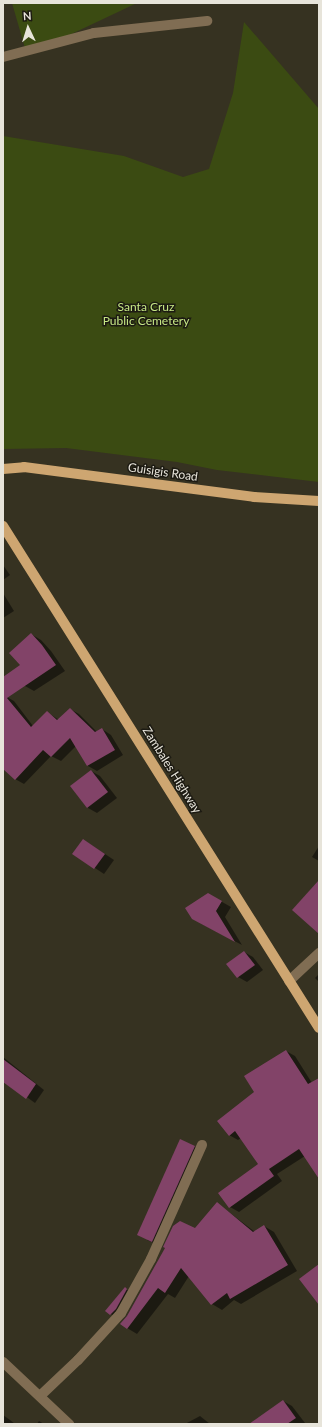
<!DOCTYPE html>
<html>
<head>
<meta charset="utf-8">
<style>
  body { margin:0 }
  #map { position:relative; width:322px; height:1427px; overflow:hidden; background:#363221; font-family:Lato,sans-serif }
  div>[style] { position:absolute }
  .green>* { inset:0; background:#3b4b12 }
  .shadow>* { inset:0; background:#0007 }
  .building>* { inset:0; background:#824368 }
  .minor>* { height:10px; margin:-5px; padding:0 5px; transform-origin:5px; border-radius:5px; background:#806d53 }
  .major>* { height:10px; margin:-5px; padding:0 5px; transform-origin:5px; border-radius:5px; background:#cea671 }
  span { translate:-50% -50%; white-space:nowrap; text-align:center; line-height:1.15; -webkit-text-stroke:3px #1c1a12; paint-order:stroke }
  .park-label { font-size:12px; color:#c6e785 }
  .street-label { font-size:12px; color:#e7e4da }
  .frame { position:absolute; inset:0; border:4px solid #e7e4da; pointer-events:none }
  .north { position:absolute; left:8px; top:8px; width:40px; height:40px; -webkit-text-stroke:3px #1c1a12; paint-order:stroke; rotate:356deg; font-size:11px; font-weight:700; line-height:16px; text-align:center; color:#e7e4da }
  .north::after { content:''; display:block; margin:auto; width:14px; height:18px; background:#e7e4da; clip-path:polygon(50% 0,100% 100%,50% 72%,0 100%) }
</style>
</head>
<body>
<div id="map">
  <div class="green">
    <i style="clip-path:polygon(12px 3px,137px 3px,27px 55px)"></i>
    <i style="clip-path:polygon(244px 22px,319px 109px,319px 482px,217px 470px,177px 462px,66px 448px,3px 449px,3px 136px,124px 156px,183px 177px,209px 169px,233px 93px)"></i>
  </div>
  <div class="shadow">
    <i style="clip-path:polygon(3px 565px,10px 575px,3px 580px)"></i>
    <i style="clip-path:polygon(3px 593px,14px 611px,3px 618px)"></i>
    <i style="clip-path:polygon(31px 634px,41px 640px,51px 651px,65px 671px,34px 691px,25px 686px,14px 670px,21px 665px)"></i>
    <i style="clip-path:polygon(5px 696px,14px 701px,33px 726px,47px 712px,59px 720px,70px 709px,79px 714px,97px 732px,102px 729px,111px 735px,123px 755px,97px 771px,88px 766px,76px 746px,61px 761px,51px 756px,24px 784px,15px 779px,3px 767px,3px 697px)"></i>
    <i style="clip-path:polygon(91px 771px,100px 776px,117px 798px,97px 813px,88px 808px,71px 786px)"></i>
    <i style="clip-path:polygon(84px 840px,114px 860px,104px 874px,74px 854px)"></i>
    <i style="clip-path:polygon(319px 846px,319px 861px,312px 857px)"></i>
    <i style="clip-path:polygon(208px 894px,231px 907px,225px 917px,242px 945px,202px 924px)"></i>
    <i style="clip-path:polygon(244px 952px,253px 957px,263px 970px,247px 982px,238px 977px)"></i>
    <i style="clip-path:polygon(319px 974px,319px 982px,315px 978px)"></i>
    <i style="clip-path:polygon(286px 1051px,295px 1056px,312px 1083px,319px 1081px,319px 1177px,305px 1156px,277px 1174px,282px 1181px,239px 1212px,230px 1207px,260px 1165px,241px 1138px,238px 1140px,229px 1135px,256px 1093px)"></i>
    <i style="clip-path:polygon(3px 1057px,44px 1090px,35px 1103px,3px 1080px)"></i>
    <i style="clip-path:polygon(194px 1146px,203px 1152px,161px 1246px,147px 1240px)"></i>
    <i style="clip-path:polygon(217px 1203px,255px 1232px,264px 1226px,274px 1232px,297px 1271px,241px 1304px,234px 1300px,222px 1310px,212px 1304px,189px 1276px,175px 1298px,168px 1294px,137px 1334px,127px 1328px,195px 1229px)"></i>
    <i style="clip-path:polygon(125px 1289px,130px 1291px,115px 1317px,107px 1311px)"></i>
    <i style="clip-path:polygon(283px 1401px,292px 1406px,305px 1423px,253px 1424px)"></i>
    <i style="clip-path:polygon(3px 1415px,10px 1420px,15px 1424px,3px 1424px)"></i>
    <i style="clip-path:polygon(200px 1416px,210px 1424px,185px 1424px)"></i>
    <i style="clip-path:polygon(39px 1421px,44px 1424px,37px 1424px)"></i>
  </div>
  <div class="building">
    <i style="clip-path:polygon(31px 633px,42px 645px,56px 665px,7px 698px,31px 727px,47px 711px,57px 720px,70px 708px,95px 732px,102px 728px,115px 750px,87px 766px,70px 738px,51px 757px,43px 750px,15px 780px,3px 769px,3px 677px,20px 665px,9px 653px)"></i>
    <i style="clip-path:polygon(91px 770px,108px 792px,87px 808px,70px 786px)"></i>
    <i style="clip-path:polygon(83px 839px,105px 854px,94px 869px,72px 854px)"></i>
    <i style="clip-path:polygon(319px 880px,319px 934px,292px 910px)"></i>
    <i style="clip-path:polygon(208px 893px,222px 901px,216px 911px,235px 942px,192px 919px,185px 908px)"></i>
    <i style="clip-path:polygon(244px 951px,255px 965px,237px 978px,226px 964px)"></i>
    <i style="clip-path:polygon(286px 1050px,308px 1084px,319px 1078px,319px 1179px,299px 1149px,269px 1169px,274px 1176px,229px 1208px,218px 1193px,258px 1164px,235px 1131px,229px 1136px,217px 1121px,254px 1092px,244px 1076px)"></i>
    <i style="clip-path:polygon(3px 1059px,36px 1084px,26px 1099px,3px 1082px)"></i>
    <i style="clip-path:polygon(180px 1139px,195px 1146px,152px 1242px,137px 1235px)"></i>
    <i style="clip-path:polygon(217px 1202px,253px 1232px,264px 1225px,288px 1265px,230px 1299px,227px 1293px,211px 1305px,181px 1268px,165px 1293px,158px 1288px,127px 1329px,120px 1324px,127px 1316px,165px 1248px,163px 1247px,173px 1226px,180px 1221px,195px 1228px)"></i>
    <i style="clip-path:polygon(319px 1264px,319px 1305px,299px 1279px)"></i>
    <i style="clip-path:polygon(125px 1287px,127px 1289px,116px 1309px,110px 1315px,105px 1311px)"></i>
    <i style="clip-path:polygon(283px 1400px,296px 1418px,287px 1424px,249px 1424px)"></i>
  </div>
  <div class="minor">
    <i style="left:3px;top:57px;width:94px;rotate:-14.8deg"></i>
    <i style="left:94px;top:33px;width:114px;rotate:-6.1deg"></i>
    <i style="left:289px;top:981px;width:41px;rotate:-43deg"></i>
    <i style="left:3px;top:1362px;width:91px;rotate:43.2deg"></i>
    <i style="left:40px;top:1396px;width:52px;rotate:-43.5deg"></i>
    <i style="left:78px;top:1360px;width:64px;rotate:-47.5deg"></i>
    <i style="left:121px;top:1313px;width:62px;rotate:-60.9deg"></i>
    <i style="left:151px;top:1259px;width:125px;rotate:-65.9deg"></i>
  </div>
  <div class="major">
    <i style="left:3px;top:469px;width:21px;rotate:-5deg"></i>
    <i style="left:24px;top:467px;width:232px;rotate:7.4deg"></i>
    <i style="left:254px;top:497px;width:65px;rotate:3.5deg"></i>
    <i style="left:3px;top:526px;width:593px;rotate:57.81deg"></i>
  </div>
  <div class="park-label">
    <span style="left:146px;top:314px">Santa Cruz<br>Public Cemetery</span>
  </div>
  <div class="street-label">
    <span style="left:163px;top:472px;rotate:8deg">Guisigis Road</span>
    <span style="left:172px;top:770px;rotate:58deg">Zambales Highway</span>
  </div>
  <div class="frame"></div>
  <div class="north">N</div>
</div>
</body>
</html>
